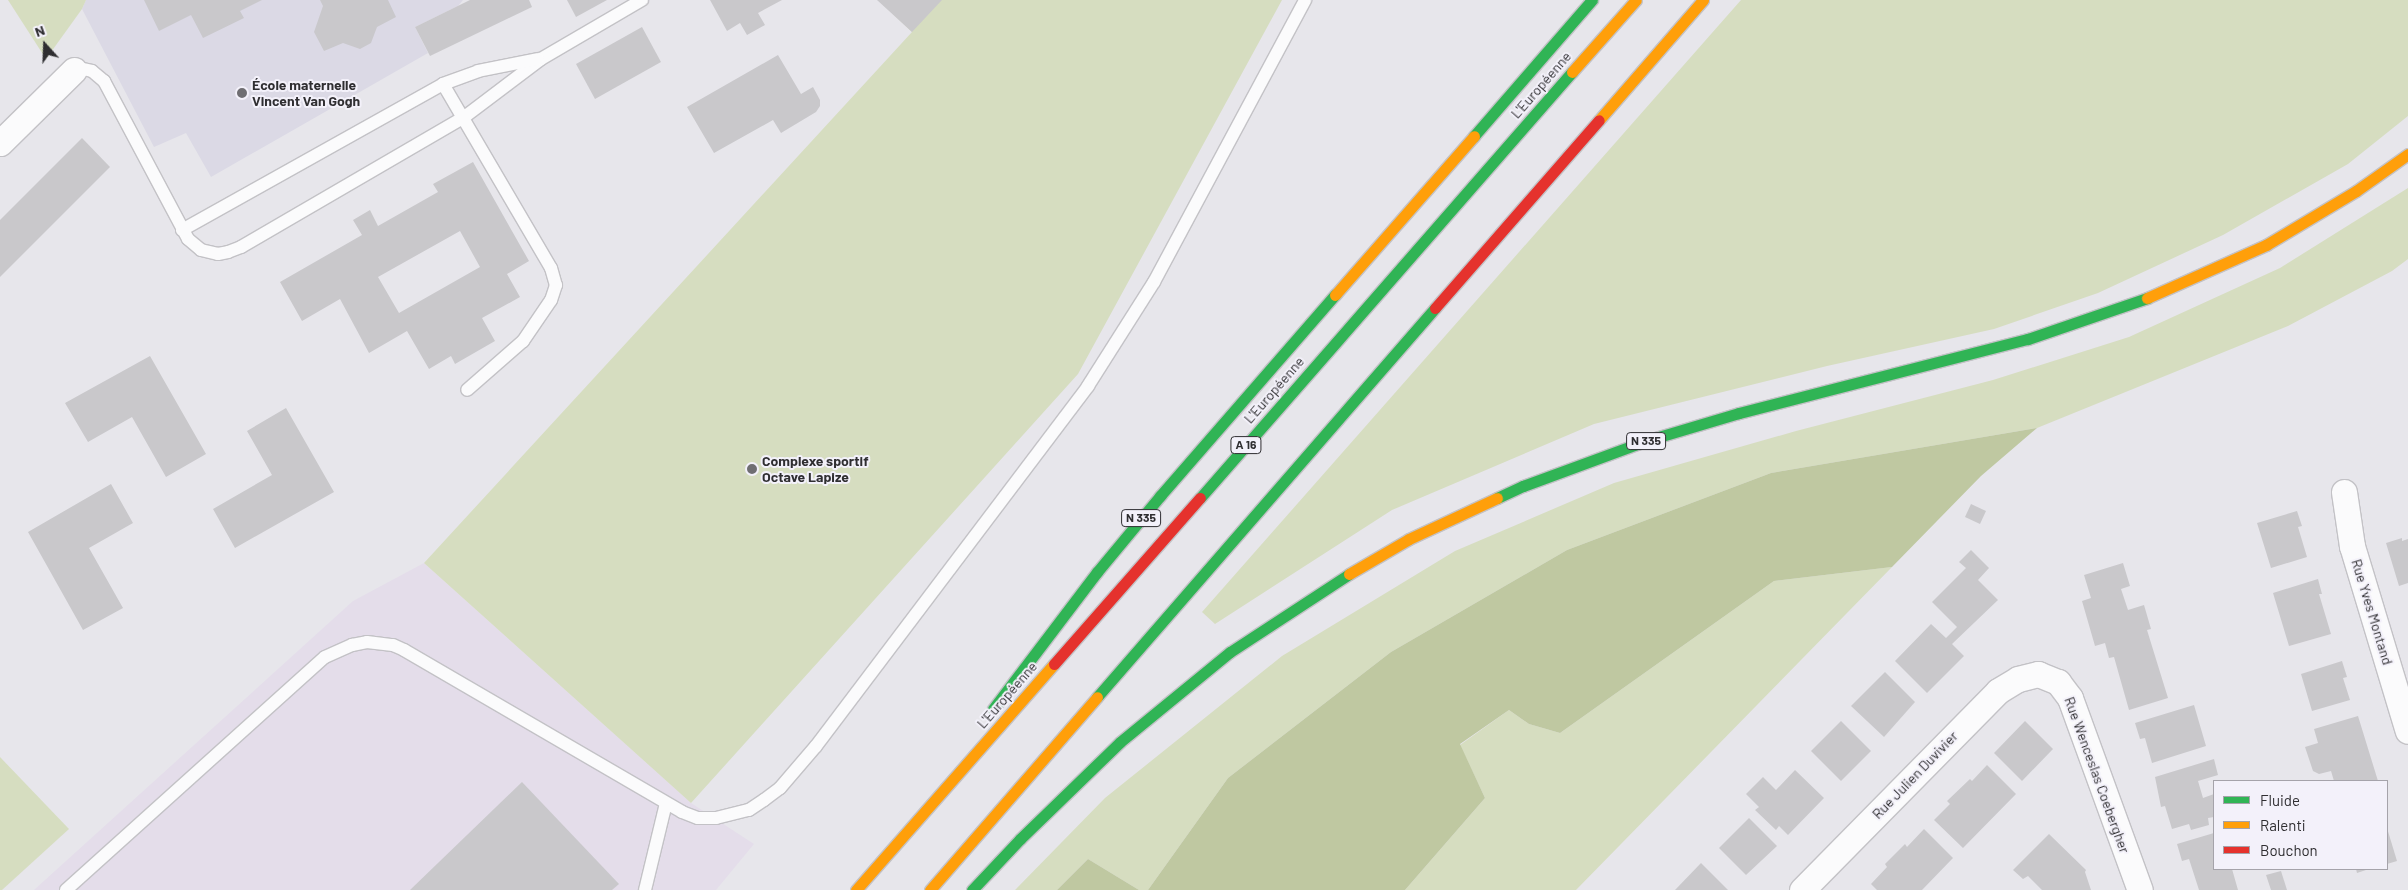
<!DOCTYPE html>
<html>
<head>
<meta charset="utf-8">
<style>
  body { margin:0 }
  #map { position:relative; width:2408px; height:890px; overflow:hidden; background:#e7e6eb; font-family:Barlow,sans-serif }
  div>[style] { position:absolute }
  .industrial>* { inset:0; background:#e4ddea }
  .built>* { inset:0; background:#dbd9e5 }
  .green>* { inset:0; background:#d6ddc0 }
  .forest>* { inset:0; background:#bfc8a1 }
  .building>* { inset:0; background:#c9c8cb }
  .roads { filter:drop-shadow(1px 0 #c3c2c6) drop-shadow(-1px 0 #c3c2c6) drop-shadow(0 1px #c3c2c6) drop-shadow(0 -1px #c3c2c6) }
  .lane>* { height:12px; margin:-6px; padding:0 6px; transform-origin:6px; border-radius:6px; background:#fbfbfc }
  .street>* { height:25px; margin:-12.5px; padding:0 12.5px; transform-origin:12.5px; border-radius:12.5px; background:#fbfbfc }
  .fast>* { height:11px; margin:-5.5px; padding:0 5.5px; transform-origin:5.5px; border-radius:5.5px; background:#30b455 }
  .slow>* { height:11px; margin:-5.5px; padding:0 5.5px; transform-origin:5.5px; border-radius:5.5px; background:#ff9f0a }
  .jam>* { height:11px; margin:-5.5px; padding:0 5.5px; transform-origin:5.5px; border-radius:5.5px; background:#e5322d }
  .dots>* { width:14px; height:14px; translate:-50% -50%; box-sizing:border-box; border:2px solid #f3f1fa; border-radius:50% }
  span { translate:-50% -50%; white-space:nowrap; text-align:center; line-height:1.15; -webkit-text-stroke:4px #f3f1fa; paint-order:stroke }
  .shield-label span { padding:1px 4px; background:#f3f1fa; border:1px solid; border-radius:4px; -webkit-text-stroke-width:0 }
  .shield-label { font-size:12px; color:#2f2e31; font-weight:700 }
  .poi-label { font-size:14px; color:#2f2e31; font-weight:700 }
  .left { translate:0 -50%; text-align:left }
  .street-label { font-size:14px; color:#2f2e31 }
  .legend { position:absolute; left:2213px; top:780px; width:175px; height:90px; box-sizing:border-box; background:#f3f1fa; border:1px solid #a5a3aa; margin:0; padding:6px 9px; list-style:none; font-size:15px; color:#2f2e31 }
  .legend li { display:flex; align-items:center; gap:10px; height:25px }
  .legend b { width:25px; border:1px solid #a5a3aa }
  .north { position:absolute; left:20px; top:20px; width:50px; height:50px; -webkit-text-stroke:4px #f3f1fa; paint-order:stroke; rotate:340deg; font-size:14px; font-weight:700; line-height:20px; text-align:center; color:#2f2e31 }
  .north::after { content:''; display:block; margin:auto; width:18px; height:22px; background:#2f2e31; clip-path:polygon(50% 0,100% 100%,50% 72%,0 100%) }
</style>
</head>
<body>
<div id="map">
  <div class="industrial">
    <i style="clip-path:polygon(424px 563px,691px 803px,754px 844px,716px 890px,34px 890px,353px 601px)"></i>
  </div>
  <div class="built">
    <i style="clip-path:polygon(86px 0,463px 0,458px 6px,415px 27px,428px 53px,211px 177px,186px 133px,154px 147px,82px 9px)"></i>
  </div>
  <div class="green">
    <i style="clip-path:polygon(8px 0,86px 0,82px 9px,46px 59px)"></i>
    <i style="clip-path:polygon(878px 0,1282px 0,1078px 374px,691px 803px,424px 563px,912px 32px)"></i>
    <i style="clip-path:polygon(1741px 0,2408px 0,2408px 116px,2348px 164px,2223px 235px,2098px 293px,1994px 329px,1827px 366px,1594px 424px,1392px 510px,1215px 624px,1202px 612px)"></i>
    <i style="clip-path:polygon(2408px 188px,2408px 259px,2392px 271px,2288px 326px,2037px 428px,1771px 473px,1567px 550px,1391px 652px,1228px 778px,1148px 890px,1139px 890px,1088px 859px,1057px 890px,1015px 890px,1105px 798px,1282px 656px,1455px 551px,1614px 483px,1796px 431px,1993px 380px,2129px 337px,2280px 268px)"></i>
    <i style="clip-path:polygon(1892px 567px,1576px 890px,1405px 890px,1485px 798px,1460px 745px,1509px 710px,1529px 724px,1560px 733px,1774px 581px)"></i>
    <i style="clip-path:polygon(0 757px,69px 829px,2px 890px,0 890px)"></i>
  </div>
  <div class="forest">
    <i style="clip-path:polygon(2037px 428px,1981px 476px,1892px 567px,1774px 581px,1560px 733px,1529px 724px,1509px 710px,1460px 744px,1485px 798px,1405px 890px,1148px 890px,1228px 778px,1391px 652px,1567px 550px,1771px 473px)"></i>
    <i style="clip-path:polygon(1088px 859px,1139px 890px,1057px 890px)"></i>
  </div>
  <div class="building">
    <i style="clip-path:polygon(144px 0,262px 0,240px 11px,244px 18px,203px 38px,191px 15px,159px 31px)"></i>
    <i style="clip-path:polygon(320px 0,388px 0,396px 17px,377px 27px,371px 43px,360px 49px,343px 43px,324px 51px,314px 32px,323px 6px)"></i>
    <i style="clip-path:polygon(470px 0,529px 0,532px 7px,430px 56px,415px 27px)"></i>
    <i style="clip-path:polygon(567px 0,607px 0,576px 17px)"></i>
    <i style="clip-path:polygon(710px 0,782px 0,758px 13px,765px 25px,747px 35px,740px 23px,727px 31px)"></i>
    <i style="clip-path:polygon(877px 0,942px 0,912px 32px)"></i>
    <i style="clip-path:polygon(642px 27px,661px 62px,595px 99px,576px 64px)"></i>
    <i style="clip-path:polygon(778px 55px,801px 94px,813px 87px,820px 100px,820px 106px,816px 112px,781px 133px,773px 120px,714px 153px,687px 107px)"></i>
    <i style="clip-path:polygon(82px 138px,110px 167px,0 277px,0 220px)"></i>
    <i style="clip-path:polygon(evenodd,473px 162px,529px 261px,507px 274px,520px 297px,482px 318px,495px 341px,455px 364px,451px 356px,429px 369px,407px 331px,369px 353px,340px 299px,302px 321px,280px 282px,362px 235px,353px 220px,370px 210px,378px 226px,438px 192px,433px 184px,473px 162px,460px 231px,480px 267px,399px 313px,378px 277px,460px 231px)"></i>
    <i style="clip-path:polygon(150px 356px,206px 454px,166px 477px,132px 417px,88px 442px,65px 403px)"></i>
    <i style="clip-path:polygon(286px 408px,334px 492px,235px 548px,213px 509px,272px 475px,247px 431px)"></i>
    <i style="clip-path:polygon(111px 484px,133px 523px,89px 548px,123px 608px,83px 630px,28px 532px)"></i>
    <i style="clip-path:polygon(1971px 504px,1986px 511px,1980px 524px,1965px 517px)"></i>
    <i style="clip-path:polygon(2297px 511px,2302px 526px,2298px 527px,2307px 557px,2271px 568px,2257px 523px)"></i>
    <i style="clip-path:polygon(2402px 538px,2402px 541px,2408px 539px,2408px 583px,2399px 586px,2386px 543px)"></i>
    <i style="clip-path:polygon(1971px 550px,1989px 568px,1978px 580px,1998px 600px,1952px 644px,1964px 656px,1927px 693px,1895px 661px,1931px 624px,1946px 638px,1957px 627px,1932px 602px,1966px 568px,1959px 562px)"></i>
    <i style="clip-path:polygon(2123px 563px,2130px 586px,2121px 589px,2128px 610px,2144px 605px,2151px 629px,2147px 630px,2168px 698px,2129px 710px,2114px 657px,2109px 658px,2105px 643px,2095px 646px,2082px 601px,2091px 598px,2084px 575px)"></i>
    <i style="clip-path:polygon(2318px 579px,2322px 594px,2319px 594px,2331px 634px,2289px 646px,2273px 593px)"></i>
    <i style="clip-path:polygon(2342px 661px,2347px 677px,2343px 678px,2350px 700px,2312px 711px,2301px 674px)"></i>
    <i style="clip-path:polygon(1885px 672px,1915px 702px,1884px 737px,1851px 706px)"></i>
    <i style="clip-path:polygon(2194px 705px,2206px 746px,2152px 763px,2145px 738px,2140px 739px,2135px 723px)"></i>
    <i style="clip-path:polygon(2358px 716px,2378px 781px,2334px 781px,2331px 771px,2319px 774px,2313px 771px,2305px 747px,2318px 743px,2314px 729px)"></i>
    <i style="clip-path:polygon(1841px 721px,1871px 751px,1841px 781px,1811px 751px)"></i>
    <i style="clip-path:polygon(2025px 721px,2053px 749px,2022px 781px,1994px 753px)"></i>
    <i style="clip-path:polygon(2214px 759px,2218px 775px,2198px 781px,2203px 798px,2214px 794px,2214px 817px,2208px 818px,2209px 825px,2191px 830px,2189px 824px,2172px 829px,2165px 806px,2161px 807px,2155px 777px)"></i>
    <i style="clip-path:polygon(1987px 765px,2016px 794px,1963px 848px,1934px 820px,1950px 804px,1947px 801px,1970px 779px,1972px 781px)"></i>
    <i style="clip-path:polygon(1795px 770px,1824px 798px,1788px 835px,1779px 826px,1776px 830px,1755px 810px,1759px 807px,1746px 794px,1763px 777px,1776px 790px)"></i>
    <i style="clip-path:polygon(522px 782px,619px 884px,612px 890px,410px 890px)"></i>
    <i style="clip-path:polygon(1749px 818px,1777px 846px,1746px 875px,1719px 848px)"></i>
    <i style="clip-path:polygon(2387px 828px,2397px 861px,2387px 864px)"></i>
    <i style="clip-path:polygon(1924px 829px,1953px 858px,1922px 890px,1877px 890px,1871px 884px,1887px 867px,1885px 864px,1905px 844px,1907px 847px)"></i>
    <i style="clip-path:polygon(2214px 833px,2214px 869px,2232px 869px,2238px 890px,2199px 890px,2189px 859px,2182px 861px,2177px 844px)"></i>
    <i style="clip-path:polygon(2049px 834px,2086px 870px,2085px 872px,2091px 890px,2042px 890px,2028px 876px,2023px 879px,2013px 870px)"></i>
    <i style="clip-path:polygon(1701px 863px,1728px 890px,1675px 890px)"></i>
    <i style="clip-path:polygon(2356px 869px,2369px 869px,2357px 873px)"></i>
    <i style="clip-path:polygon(2281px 871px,2287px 890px,2271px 890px,2266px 875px)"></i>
  </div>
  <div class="roads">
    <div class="lane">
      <i style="left:74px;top:70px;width:5px;rotate:-22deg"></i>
      <i style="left:79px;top:68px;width:13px;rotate:13deg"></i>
      <i style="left:92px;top:71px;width:16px;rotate:40deg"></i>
      <i style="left:104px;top:81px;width:179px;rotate:62deg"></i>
      <i style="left:188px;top:239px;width:17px;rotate:40deg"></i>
      <i style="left:201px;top:250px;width:17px;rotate:13deg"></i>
      <i style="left:218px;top:254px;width:10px;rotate:-11deg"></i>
      <i style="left:228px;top:252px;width:14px;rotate:-21deg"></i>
      <i style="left:241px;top:247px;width:257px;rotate:-30.2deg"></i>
      <i style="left:463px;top:118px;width:98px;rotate:-37.1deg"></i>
      <i style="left:541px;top:59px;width:117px;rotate:-30.3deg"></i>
      <i style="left:443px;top:84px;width:213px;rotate:59.6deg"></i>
      <i style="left:551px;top:268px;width:18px;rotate:74deg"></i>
      <i style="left:556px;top:285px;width:16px;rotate:108deg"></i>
      <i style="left:551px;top:300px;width:50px;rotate:124.3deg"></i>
      <i style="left:523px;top:341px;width:74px;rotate:138.8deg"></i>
      <i style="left:182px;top:230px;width:299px;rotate:-29.2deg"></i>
      <i style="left:443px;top:84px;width:37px;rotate:-20deg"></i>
      <i style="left:478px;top:71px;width:61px;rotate:-11.3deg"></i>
      <i style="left:66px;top:890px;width:348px;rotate:-42deg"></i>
      <i style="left:325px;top:657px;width:30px;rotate:-24deg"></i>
      <i style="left:352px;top:645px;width:15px;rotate:-11deg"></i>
      <i style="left:367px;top:642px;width:26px;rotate:7deg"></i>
      <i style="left:393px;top:645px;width:12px;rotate:24deg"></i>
      <i style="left:404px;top:650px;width:322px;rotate:30.2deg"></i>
      <i style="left:682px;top:812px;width:17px;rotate:21deg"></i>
      <i style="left:698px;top:818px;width:18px"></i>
      <i style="left:716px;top:818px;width:34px;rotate:-14deg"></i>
      <i style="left:749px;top:810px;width:18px;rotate:-34deg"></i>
      <i style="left:764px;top:800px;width:20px;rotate:-37deg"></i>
      <i style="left:780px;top:788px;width:55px;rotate:-49.4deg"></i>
      <i style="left:816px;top:746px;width:451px;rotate:-52.9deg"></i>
      <i style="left:1088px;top:386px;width:123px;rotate:-57.6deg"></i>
      <i style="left:1154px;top:282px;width:320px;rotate:-61.8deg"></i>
      <i style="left:645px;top:890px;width:89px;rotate:-76.4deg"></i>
    </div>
    <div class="street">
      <i style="left:0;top:143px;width:104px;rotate:-44.6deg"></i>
      <i style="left:2344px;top:492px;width:55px;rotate:81.6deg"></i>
      <i style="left:2352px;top:546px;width:193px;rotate:73.2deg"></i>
      <i style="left:1802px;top:890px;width:279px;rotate:-45.4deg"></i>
      <i style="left:1998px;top:691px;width:23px;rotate:-31deg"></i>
      <i style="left:2018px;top:679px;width:21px;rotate:-14deg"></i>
      <i style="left:2038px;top:674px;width:22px;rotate:22deg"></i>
      <i style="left:2058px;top:682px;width:20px;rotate:53deg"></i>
      <i style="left:2070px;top:698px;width:204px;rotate:70deg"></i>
    </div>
    <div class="fast">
      <i style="left:1474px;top:136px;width:180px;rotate:-49.1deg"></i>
      <i style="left:1200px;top:498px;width:566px;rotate:-48.87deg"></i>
      <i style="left:1497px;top:498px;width:29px;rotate:-25deg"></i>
      <i style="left:1523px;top:486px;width:130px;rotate:-20.2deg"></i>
      <i style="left:1645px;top:441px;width:98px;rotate:-16.6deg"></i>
      <i style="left:1739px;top:413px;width:298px;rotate:-14.4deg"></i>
      <i style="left:2028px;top:339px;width:126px;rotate:-19deg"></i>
      <i style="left:1097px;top:697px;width:515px;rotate:-49.01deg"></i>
      <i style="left:993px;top:709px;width:172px;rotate:-52.8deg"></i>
      <i style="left:1097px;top:572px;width:99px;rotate:-50.3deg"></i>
      <i style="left:1160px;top:496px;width:267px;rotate:-49deg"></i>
      <i style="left:972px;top:890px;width:70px;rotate:-46.7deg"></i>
      <i style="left:1020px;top:839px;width:139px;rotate:-44.1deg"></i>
      <i style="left:1120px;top:742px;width:142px;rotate:-39.3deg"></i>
      <i style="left:1230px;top:652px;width:142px;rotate:-33.2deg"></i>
    </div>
    <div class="slow">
      <i style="left:1572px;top:72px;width:96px;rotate:-48.4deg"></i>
      <i style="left:1599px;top:120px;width:159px;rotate:-49.1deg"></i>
      <i style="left:1335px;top:295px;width:211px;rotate:-48.8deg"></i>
      <i style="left:2147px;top:298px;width:130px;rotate:-24deg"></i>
      <i style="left:2266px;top:245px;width:105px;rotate:-31deg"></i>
      <i style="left:2356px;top:191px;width:64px;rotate:-35.4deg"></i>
      <i style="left:1349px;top:574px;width:69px;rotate:-30.3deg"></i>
      <i style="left:1409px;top:539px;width:97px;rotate:-25deg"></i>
      <i style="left:856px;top:890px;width:300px;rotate:-48.8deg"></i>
      <i style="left:930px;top:890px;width:255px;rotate:-49.1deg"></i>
    </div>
    <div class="jam">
      <i style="left:1435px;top:308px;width:249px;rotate:-48.9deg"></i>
      <i style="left:1054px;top:664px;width:221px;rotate:-48.7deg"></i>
    </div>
  </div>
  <div class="dots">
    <i style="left:242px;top:93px;background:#6f6e72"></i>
    <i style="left:752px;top:469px;background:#6f6e72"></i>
  </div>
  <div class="shield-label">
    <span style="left:1646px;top:441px">N 335</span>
    <span style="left:1246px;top:445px">A 16</span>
    <span style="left:1141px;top:518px">N 335</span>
  </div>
  <div class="poi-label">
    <span class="left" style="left:252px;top:93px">École maternelle<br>Vincent Van Gogh</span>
    <span class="left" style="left:762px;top:469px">Complexe sportif<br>Octave Lapize</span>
  </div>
  <div class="street-label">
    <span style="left:1541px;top:85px;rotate:-49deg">L'Européenne</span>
    <span style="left:1274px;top:390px;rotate:-49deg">L'Européenne</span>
    <span style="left:2372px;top:612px;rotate:73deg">Rue Yves Montand</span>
    <span style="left:1007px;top:695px;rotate:-49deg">L'Européenne</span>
    <span style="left:1915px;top:775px;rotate:-46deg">Rue Julien Duvivier</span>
    <span style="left:2097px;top:775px;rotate:70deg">Rue Wenceslas Coebergher</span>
  </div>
  <ul class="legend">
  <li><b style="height:6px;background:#30b455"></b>Fluide</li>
  <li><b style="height:6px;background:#ff9f0a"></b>Ralenti</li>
  <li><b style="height:6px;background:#e5322d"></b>Bouchon</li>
  </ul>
  <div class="north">N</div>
</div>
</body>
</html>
